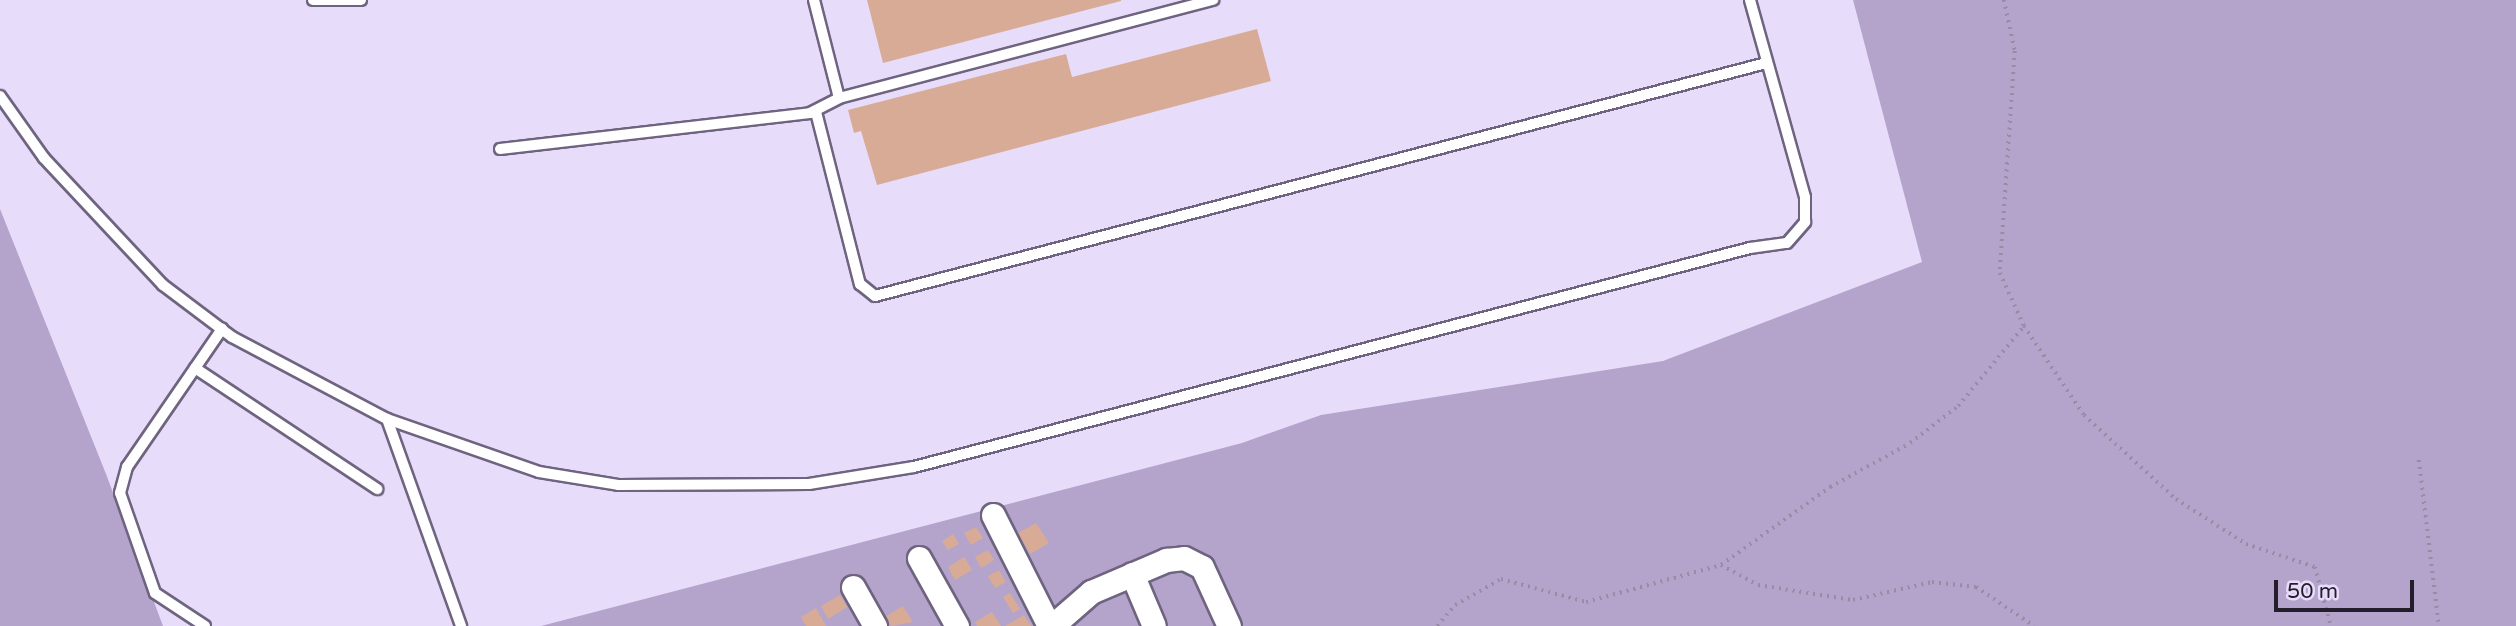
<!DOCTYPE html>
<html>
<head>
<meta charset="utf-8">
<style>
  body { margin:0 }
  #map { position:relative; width:2516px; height:626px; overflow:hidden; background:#e8dcfb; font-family:"Varela Round",sans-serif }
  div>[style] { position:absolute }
  .forest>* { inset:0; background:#b4a4cc }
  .building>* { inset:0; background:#d8ab97 }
  .path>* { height:3.5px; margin-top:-1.75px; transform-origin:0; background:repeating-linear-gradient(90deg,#968da4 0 2px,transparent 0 7px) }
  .roads { filter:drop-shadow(2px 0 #6f6480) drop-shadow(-2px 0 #6f6480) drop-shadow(0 2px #6f6480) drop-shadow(0 -2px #6f6480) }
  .lane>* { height:10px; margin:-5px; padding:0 5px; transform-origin:5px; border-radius:5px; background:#fff }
  .street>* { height:23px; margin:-11.5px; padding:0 11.5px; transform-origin:11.5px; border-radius:11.5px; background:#fff }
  span { translate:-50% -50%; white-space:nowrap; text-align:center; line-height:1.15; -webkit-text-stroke:5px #e8dcfb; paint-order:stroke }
  .scale { position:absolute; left:2274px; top:580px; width:140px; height:32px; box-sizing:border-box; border:4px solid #231e2a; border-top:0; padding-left:9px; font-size:21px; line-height:24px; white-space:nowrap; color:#231e2a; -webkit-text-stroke:5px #e8dcfb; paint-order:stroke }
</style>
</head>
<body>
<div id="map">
  <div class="forest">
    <i style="clip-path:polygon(1853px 0,2516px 0,2516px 626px,541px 626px,1242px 443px,1321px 415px,1663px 361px,1922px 262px)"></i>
    <i style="clip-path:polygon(0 209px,106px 474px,163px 626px,0 626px)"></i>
  </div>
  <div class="building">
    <i style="clip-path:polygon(867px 0,1121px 0,1121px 1px,883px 63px)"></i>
    <i style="clip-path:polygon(1257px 29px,1271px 81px,877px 185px,861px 131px,854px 133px,848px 110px,1066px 54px,1072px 77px)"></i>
    <i style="clip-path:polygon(1036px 523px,1049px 543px,1030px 554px,1018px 533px)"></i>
    <i style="clip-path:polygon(976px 527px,983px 538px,971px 545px,964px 533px)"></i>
    <i style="clip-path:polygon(953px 534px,959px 544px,948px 550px,942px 541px)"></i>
    <i style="clip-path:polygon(988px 550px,994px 560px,981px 568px,975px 557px)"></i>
    <i style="clip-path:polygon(964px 557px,972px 570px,955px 580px,948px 567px)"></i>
    <i style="clip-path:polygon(999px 570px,1006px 582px,995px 588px,988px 576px)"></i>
    <i style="clip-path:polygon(1010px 593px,1020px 609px,1013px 613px,1003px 597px)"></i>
    <i style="clip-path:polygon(840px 595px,847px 607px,828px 619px,821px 606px)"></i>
    <i style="clip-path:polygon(903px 606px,913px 622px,891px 626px,886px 616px)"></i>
    <i style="clip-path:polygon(816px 608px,826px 626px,806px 626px,801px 617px)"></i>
    <i style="clip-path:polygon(992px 612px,1001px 626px,977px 626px,975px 622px)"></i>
    <i style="clip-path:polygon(1024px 615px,1031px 626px,1005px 626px)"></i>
  </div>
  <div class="path">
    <i style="left:2004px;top:0;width:52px;rotate:77.8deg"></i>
    <i style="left:2015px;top:51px;width:223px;rotate:93.9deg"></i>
    <i style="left:2000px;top:273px;width:58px;rotate:65.6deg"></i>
    <i style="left:2024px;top:326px;width:107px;rotate:56deg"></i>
    <i style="left:2084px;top:415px;width:125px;rotate:42.4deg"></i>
    <i style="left:2176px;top:499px;width:83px;rotate:32.7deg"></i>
    <i style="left:2246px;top:544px;width:73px;rotate:18.4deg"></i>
    <i style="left:2315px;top:567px;width:61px;rotate:74.8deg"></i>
    <i style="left:2419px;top:460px;width:167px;rotate:83.1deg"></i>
    <i style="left:1721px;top:565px;width:134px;rotate:-35.6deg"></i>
    <i style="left:1830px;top:487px;width:91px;rotate:-28.8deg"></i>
    <i style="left:1910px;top:443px;width:61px;rotate:-37.6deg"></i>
    <i style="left:1958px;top:406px;width:104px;rotate:-50.5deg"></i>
    <i style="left:1437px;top:626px;width:28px;rotate:-49deg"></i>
    <i style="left:1455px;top:605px;width:53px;rotate:-29.5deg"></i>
    <i style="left:1501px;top:579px;width:88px;rotate:15.1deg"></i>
    <i style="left:1586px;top:602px;width:140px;rotate:-15.3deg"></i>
    <i style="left:1721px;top:565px;width:42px;rotate:28.4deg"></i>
    <i style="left:1758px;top:585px;width:96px;rotate:9deg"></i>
    <i style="left:1853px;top:600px;width:81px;rotate:-12.8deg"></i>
    <i style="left:1932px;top:582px;width:44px;rotate:6.5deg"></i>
    <i style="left:1976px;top:587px;width:70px;rotate:33.9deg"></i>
  </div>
  <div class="roads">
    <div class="lane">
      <i style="left:313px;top:0;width:48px"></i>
      <i style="left:814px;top:0;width:101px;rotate:75.7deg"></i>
      <i style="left:0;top:96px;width:76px;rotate:54.6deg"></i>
      <i style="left:44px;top:158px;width:174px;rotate:46.9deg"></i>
      <i style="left:163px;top:285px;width:86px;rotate:37deg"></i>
      <i style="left:232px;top:337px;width:175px;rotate:27.9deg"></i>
      <i style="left:387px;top:419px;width:161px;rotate:19.2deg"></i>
      <i style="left:539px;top:472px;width:80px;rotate:9.3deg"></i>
      <i style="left:618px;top:485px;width:191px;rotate:-0.3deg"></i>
      <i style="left:809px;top:484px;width:106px;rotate:-9.2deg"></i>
      <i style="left:914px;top:467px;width:864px;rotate:-14.68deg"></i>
      <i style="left:1750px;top:248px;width:37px;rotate:-8deg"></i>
      <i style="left:1787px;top:243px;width:28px;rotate:-49deg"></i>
      <i style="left:1805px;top:222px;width:25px;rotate:-90deg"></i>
      <i style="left:1805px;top:197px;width:205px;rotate:-105.6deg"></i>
      <i style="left:816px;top:112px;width:178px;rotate:75.7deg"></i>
      <i style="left:860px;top:284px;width:19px;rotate:39deg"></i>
      <i style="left:875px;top:296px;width:921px;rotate:-14.65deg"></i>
      <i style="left:500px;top:149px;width:312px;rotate:-6.6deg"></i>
      <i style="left:810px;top:113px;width:33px;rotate:-27deg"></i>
      <i style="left:839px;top:98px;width:387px;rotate:-14.7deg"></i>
      <i style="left:195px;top:368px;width:219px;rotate:33.6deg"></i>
      <i style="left:387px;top:419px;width:220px;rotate:70.3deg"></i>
      <i style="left:205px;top:626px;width:60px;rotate:-146.6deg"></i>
      <i style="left:155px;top:593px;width:106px;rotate:-109.3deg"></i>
      <i style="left:120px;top:493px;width:27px;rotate:-75deg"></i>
      <i style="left:127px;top:467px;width:168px;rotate:-55.5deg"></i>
    </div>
    <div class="street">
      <i style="left:993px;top:515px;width:124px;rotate:63.2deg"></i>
      <i style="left:919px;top:558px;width:78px;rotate:60.8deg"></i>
      <i style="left:1132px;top:574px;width:56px;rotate:67.1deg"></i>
      <i style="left:853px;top:587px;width:45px;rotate:60.6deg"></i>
      <i style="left:1052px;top:626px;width:52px;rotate:-41.1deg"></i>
      <i style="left:1091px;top:592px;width:82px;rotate:-23.1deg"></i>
      <i style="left:1166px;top:560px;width:18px;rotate:-6deg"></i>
      <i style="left:1184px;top:558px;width:20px;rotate:27deg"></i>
      <i style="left:1202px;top:567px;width:65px;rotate:65.4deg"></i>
    </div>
  </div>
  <div class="scale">50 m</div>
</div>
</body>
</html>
